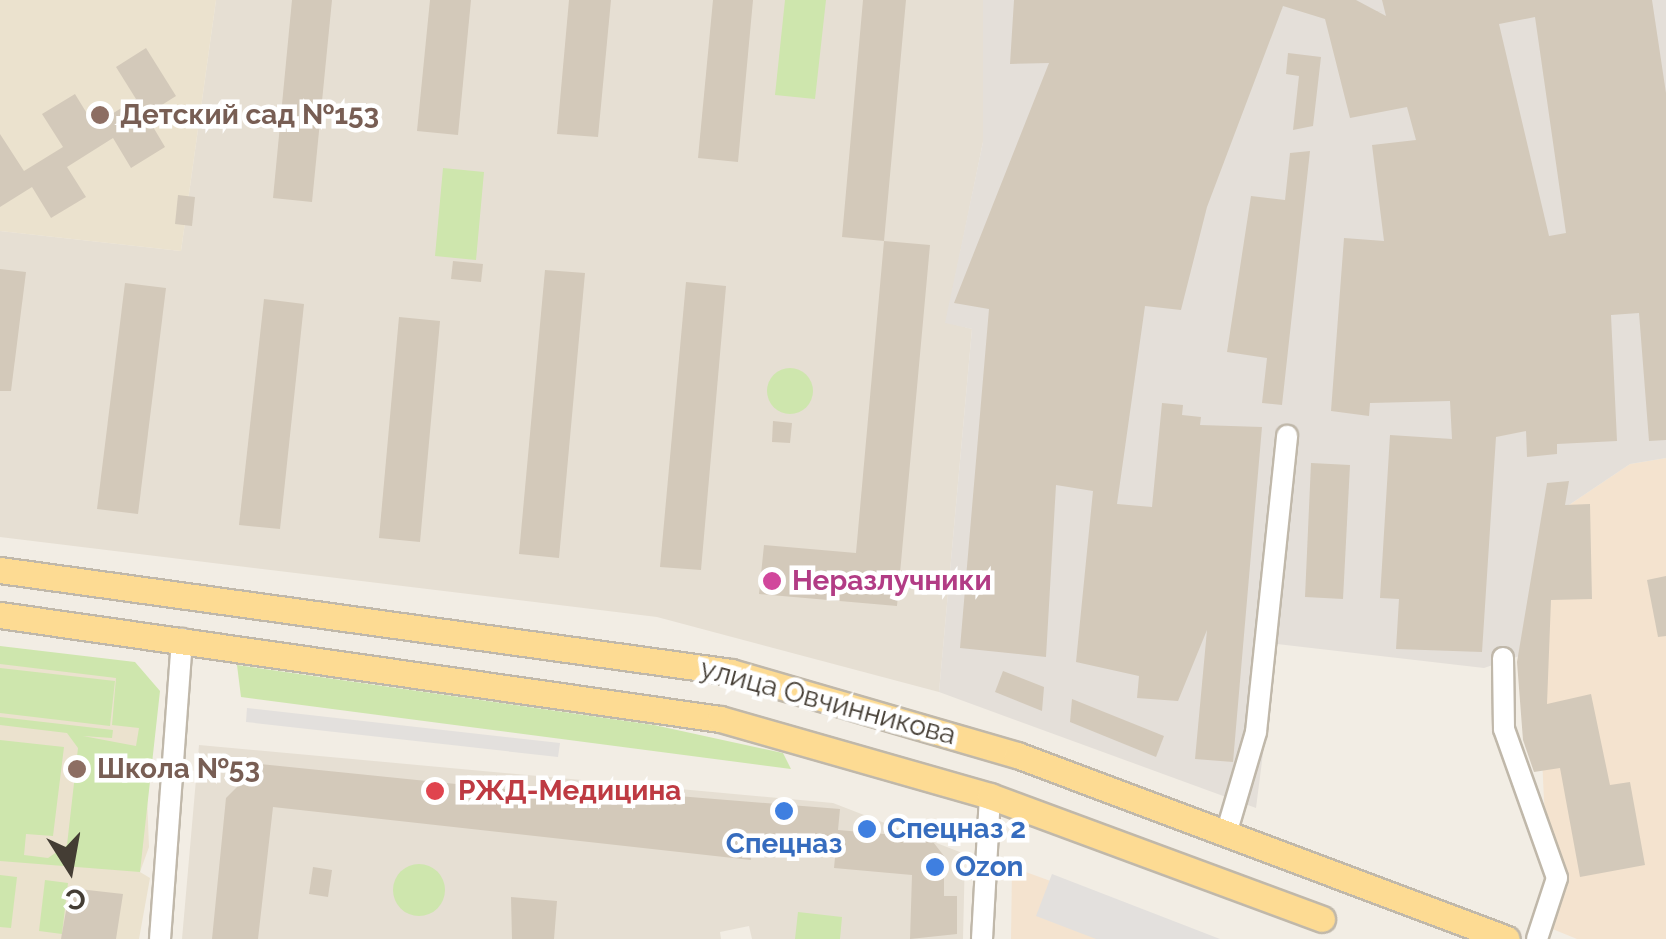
<!DOCTYPE html>
<html>
<head>
<meta charset="utf-8">
<style>
  body { margin:0 }
  #map { position:relative; width:1666px; height:939px; overflow:hidden; background:#f2ede4; font-family:Raleway,sans-serif }
  div>[style] { position:absolute }
  .residential>* { inset:0; background:#e6dfd3 }
  .commercial>* { inset:0; background:#f4e3cf }
  .industrial>* { inset:0; background:#e4dfd9 }
  .education>* { inset:0; background:#ebe2ce }
  .green>* { inset:0; background:#cee6ad }
  .round { border-radius:50% }
  .parking>* { inset:0; background:#e3e0dd }
  .building>* { inset:0; background:#d3c9ba }
  .roads { filter:drop-shadow(2px 0 #c0b8aa) drop-shadow(-2px 0 #c0b8aa) drop-shadow(0 2px #c0b8aa) drop-shadow(0 -2px #c0b8aa) }
  .minor>* { height:20px; margin:-10px; padding:0 10px; transform-origin:10px; border-radius:10px; background:#fff }
  .major>* { height:25px; margin:-12.5px; padding:0 12.5px; transform-origin:12.5px; border-radius:12.5px; background:#fddb93 }
  .dots>* { width:28px; height:28px; translate:-50% -50%; box-sizing:border-box; border:5px solid #fff; border-radius:50% }
  span { translate:-50% -50%; white-space:nowrap; text-align:center; line-height:1.15; -webkit-text-stroke:9px #fff; paint-order:stroke }
  .education-label { font-size:28px; color:#785e54; font-weight:700 }
  .left { translate:0 -50%; text-align:left }
  .hotel-label { font-size:28px; color:#b23c85; font-weight:700 }
  .street-label { font-size:28px; color:#443d34 }
  .health-label { font-size:28px; color:#be3a42; font-weight:700 }
  .shop-label { font-size:28px; color:#366cbe; font-weight:700 }
  .north { position:absolute; left:20px; top:819px; width:100px; height:100px; -webkit-text-stroke:8px #fff; paint-order:stroke; rotate:169deg; font-size:28px; font-weight:700; line-height:40px; text-align:center; color:#443d34 }
  .north::after { content:''; display:block; margin:auto; width:35px; height:45px; background:#443d34; clip-path:polygon(50% 0,100% 100%,50% 72%,0 100%) }
</style>
</head>
<body>
<div id="map">
  <div class="residential">
    <i style="clip-path:polygon(216px 0,983px 0,983px 142px,946px 322px,972px 329px,939px 692px,657px 617px,0 537px,0 231px,181px 251px)"></i>
    <i style="clip-path:polygon(199px 745px,833px 803px,965px 854px,963px 939px,752px 939px,749px 926px,720px 932px,721px 939px,182px 939px)"></i>
  </div>
  <div class="commercial">
    <i style="clip-path:polygon(1666px 458px,1666px 939px,1577px 939px,1550px 928px,1537px 650px,1560px 511px,1630px 464px)"></i>
    <i style="clip-path:polygon(1012px 867px,1211px 939px,1011px 939px)"></i>
  </div>
  <div class="industrial">
    <i style="clip-path:polygon(983px 0,1666px 0,1666px 458px,1630px 464px,1560px 511px,1537px 650px,1484px 668px,1277px 644px,1256px 808px,939px 692px,972px 329px,945px 323px,983px 142px)"></i>
  </div>
  <div class="education">
    <i style="clip-path:polygon(0 0,216px 0,181px 251px,0 231px)"></i>
    <i style="clip-path:polygon(0 655px,142px 671px,149px 847px,140px 872px,150px 878px,139px 939px,0 939px)"></i>
  </div>
  <div class="green">
    <i style="clip-path:polygon(785px 0,826px 0,815px 99px,775px 95px)"></i>
    <i style="clip-path:polygon(443px 168px,484px 172px,476px 260px,435px 256px)"></i>
    <i class="round" style="left:767px;top:368px;width:46px;height:46px"></i>
    <i style="clip-path:polygon(0 646px,135px 662px,160px 691px,140px 872px,0 861px,0 740px,64px 747px,53px 836px,26px 834px,24px 855px,48px 858px,67px 845px,78px 748px,67px 733px,0 725px,0 717px,113px 730px,112px 738px,83px 736px,136px 746px,139px 728px,112px 725px,116px 678px,0 664px)"></i>
    <i style="clip-path:polygon(237px 665px,654px 725px,783px 753px,791px 769px,241px 697px)"></i>
    <i style="clip-path:polygon(0 668px,115px 681px,110px 726px,0 713px)"></i>
    <i class="round" style="left:393px;top:864px;width:52px;height:52px"></i>
    <i style="clip-path:polygon(0 875px,17px 877px,11px 928px,0 927px)"></i>
    <i style="clip-path:polygon(45px 880px,68px 883px,62px 934px,39px 931px)"></i>
    <i style="clip-path:polygon(798px 912px,842px 917px,840px 939px,795px 939px)"></i>
  </div>
  <div class="parking">
    <i style="clip-path:polygon(247px 708px,560px 743px,558px 757px,246px 722px)"></i>
    <i style="clip-path:polygon(1052px 874px,1220px 939px,1096px 939px,1036px 916px)"></i>
  </div>
  <div class="building">
    <i style="clip-path:polygon(292px 0,332px 0,312px 202px,273px 198px)"></i>
    <i style="clip-path:polygon(430px 0,471px 0,458px 135px,417px 131px)"></i>
    <i style="clip-path:polygon(569px 0,611px 0,598px 137px,557px 134px)"></i>
    <i style="clip-path:polygon(713px 0,753px 0,738px 162px,698px 158px)"></i>
    <i style="clip-path:polygon(863px 0,906px 0,884px 241px,930px 245px,897px 606px,759px 594px,764px 545px,856px 553px,884px 241px,842px 237px)"></i>
    <i style="clip-path:polygon(evenodd,1014px 0,1356px 0,1386px 16px,1382px 0,1652px 0,1666px 93px,1666px 440px,1649px 441px,1639px 313px,1611px 315px,1617px 441px,1557px 444px,1557px 454px,1527px 457px,1526px 431px,1496px 437px,1482px 652px,1396px 649px,1399px 599px,1380px 598px,1390px 435px,1452px 439px,1450px 401px,1370px 403px,1369px 416px,1331px 411px,1344px 238px,1384px 241px,1372px 145px,1416px 140px,1407px 107px,1350px 118px,1325px 19px,1283px 6px,1207px 207px,1181px 310px,1145px 306px,1117px 504px,1152px 507px,1162px 403px,1183px 405px,1182px 415px,1201px 417px,1200px 425px,1262px 427px,1233px 762px,1195px 759px,1207px 630px,1178px 701px,1137px 698px,1139px 676px,1076px 662px,1093px 491px,1056px 485px,1046px 657px,960px 648px,989px 309px,954px 303px,1049px 63px,1010px 64px,1014px 0,1535px 17px,1566px 233px,1549px 236px,1499px 24px,1535px 17px)"></i>
    <i style="clip-path:polygon(146px 48px,176px 96px,146px 115px,165px 147px,131px 168px,113px 138px,67px 167px,86px 197px,51px 218px,32px 187px,0 207px,0 134px,24px 171px,63px 147px,42px 114px,75px 94px,94px 125px,136px 99px,116px 67px)"></i>
    <i style="clip-path:polygon(1288px 53px,1321px 57px,1313px 126px,1293px 130px,1299px 76px,1286px 74px)"></i>
    <i style="clip-path:polygon(1310px 151px,1282px 405px,1262px 403px,1267px 358px,1227px 352px,1251px 196px,1285px 200px,1290px 153px)"></i>
    <i style="clip-path:polygon(178px 195px,195px 197px,192px 226px,175px 224px)"></i>
    <i style="clip-path:polygon(453px 261px,483px 264px,481px 282px,451px 279px)"></i>
    <i style="clip-path:polygon(0 269px,26px 272px,11px 391px,0 391px)"></i>
    <i style="clip-path:polygon(545px 270px,585px 273px,559px 558px,519px 554px)"></i>
    <i style="clip-path:polygon(686px 282px,726px 286px,701px 570px,660px 567px)"></i>
    <i style="clip-path:polygon(125px 283px,166px 288px,138px 514px,97px 509px)"></i>
    <i style="clip-path:polygon(264px 299px,304px 304px,280px 529px,239px 525px)"></i>
    <i style="clip-path:polygon(399px 317px,440px 321px,420px 542px,379px 538px)"></i>
    <i style="clip-path:polygon(773px 421px,792px 423px,790px 443px,772px 442px)"></i>
    <i style="clip-path:polygon(1311px 463px,1350px 465px,1343px 599px,1305px 597px)"></i>
    <i style="clip-path:polygon(1569px 481px,1565px 505px,1590px 504px,1592px 599px,1551px 600px,1547px 704px,1591px 694px,1610px 785px,1630px 782px,1645px 865px,1580px 877px,1560px 768px,1534px 772px,1523px 740px,1517px 662px,1547px 483px)"></i>
    <i style="clip-path:polygon(1666px 576px,1666px 636px,1658px 637px,1647px 580px)"></i>
    <i style="clip-path:polygon(1003px 671px,1044px 687px,1042px 711px,995px 692px)"></i>
    <i style="clip-path:polygon(1072px 699px,1164px 736px,1156px 757px,1070px 722px)"></i>
    <i style="clip-path:polygon(260px 764px,603px 799px,604px 790px,840px 809px,838px 830px,930px 838px,944px 856px,944px 896px,957px 896px,957px 934px,910px 939px,912px 875px,834px 868px,836px 847px,752px 840px,751px 860px,273px 807px,258px 939px,212px 939px,226px 798px)"></i>
    <i style="clip-path:polygon(313px 867px,332px 870px,328px 897px,309px 894px)"></i>
    <i style="clip-path:polygon(70px 888px,123px 894px,116px 939px,61px 939px)"></i>
    <i style="clip-path:polygon(511px 897px,557px 901px,554px 939px,512px 939px)"></i>
  </div>
  <div class="roads">
    <div class="minor">
      <i style="left:1503px;top:658px;width:71px;rotate:89.2deg"></i>
      <i style="left:1504px;top:729px;width:158px;rotate:70.4deg"></i>
      <i style="left:1557px;top:878px;width:64px;rotate:108.2deg"></i>
      <i style="left:1226px;top:834px;width:106px;rotate:-73.6deg"></i>
      <i style="left:1256px;top:732px;width:298px;rotate:-84deg"></i>
      <i style="left:160px;top:939px;width:301px;rotate:-85.8deg"></i>
      <i style="left:982px;top:939px;width:143px;rotate:-86.8deg"></i>
    </div>
    <div class="major">
      <i style="left:0;top:570px;width:738px;rotate:7.94deg"></i>
      <i style="left:731px;top:672px;width:298px;rotate:16.2deg"></i>
      <i style="left:1017px;top:755px;width:523px;rotate:20.58deg"></i>
      <i style="left:0;top:615px;width:727px;rotate:8.22deg"></i>
      <i style="left:720px;top:719px;width:281px;rotate:15.9deg"></i>
      <i style="left:990px;top:796px;width:354px;rotate:20.3deg"></i>
    </div>
  </div>
  <div class="dots">
    <i style="left:100px;top:115px;background:#8d6e63"></i>
    <i style="left:772px;top:581px;background:#d1479c"></i>
    <i style="left:77px;top:769px;background:#8d6e63"></i>
    <i style="left:435px;top:791px;background:#e0444e"></i>
    <i style="left:784px;top:811px;background:#3f7fe0"></i>
    <i style="left:867px;top:829px;background:#3f7fe0"></i>
    <i style="left:935px;top:867px;background:#3f7fe0"></i>
  </div>
  <div class="education-label">
    <span class="left" style="left:120px;top:115px">Детский сад №153</span>
    <span class="left" style="left:97px;top:769px">Школа №53</span>
  </div>
  <div class="hotel-label">
    <span class="left" style="left:792px;top:581px">Неразлучники</span>
  </div>
  <div class="street-label">
    <span style="left:828px;top:702px;rotate:15deg">улица Овчинникова</span>
  </div>
  <div class="health-label">
    <span class="left" style="left:458px;top:791px">РЖД-Медицина</span>
  </div>
  <div class="shop-label">
    <span class="left" style="left:887px;top:829px">Спецназ 2</span>
    <span style="left:784px;top:844px">Спецназ</span>
    <span class="left" style="left:955px;top:867px">Ozon</span>
  </div>
  <div class="north">С</div>
</div>
</body>
</html>
